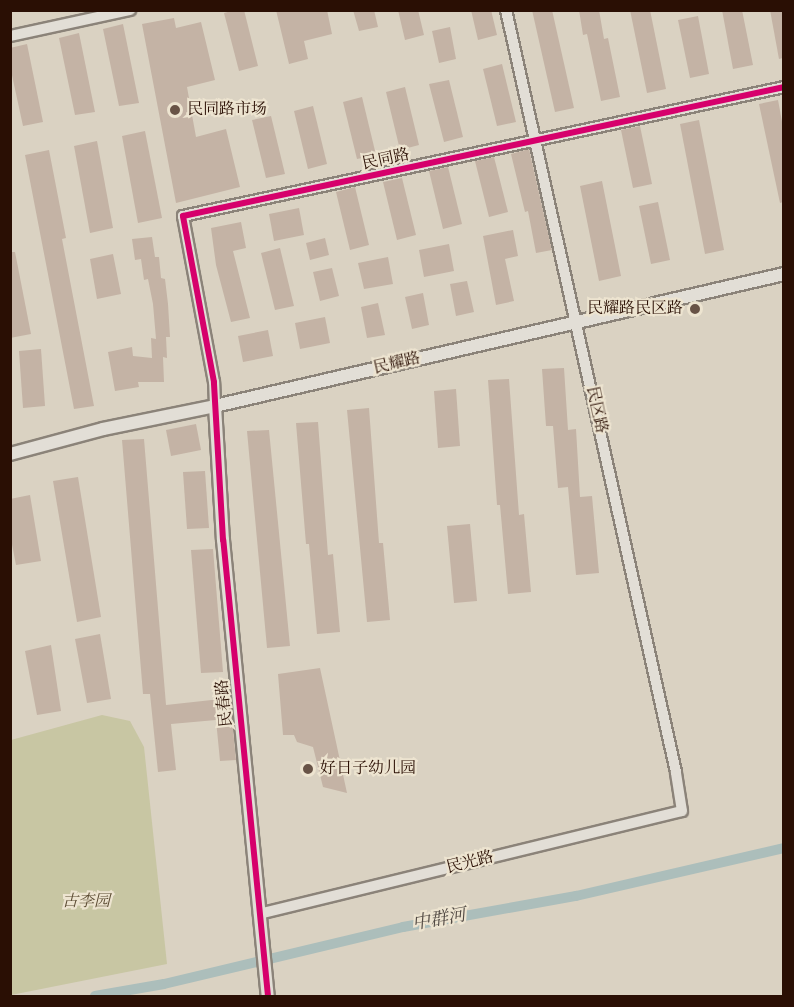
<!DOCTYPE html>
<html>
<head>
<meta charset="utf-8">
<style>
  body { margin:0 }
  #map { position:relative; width:794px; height:1007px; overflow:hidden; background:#dad2c2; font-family:"Old Standard TT","Noto Serif SC",serif }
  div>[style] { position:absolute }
  .green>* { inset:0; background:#c8c6a3 }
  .canal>* { height:10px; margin:-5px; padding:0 5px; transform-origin:5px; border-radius:5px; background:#acbebb }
  .building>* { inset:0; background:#c4b3a5 }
  .roads { filter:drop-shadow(2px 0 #8b8379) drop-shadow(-2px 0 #8b8379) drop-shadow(0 2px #8b8379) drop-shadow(0 -2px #8b8379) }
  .minor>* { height:10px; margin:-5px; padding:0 5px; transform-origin:5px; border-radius:5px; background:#e2ded6 }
  .tertiary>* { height:12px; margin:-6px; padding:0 6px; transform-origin:6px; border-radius:6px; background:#e2ded6 }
  .cycleway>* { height:6px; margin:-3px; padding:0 3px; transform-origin:3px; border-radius:3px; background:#d6006c }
  .dots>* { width:16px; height:16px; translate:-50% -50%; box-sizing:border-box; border:3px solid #ede4d0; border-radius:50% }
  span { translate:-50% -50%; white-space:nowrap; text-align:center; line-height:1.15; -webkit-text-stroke:4.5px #ede4d0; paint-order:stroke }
  .poi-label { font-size:16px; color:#2a0f04 }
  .left { translate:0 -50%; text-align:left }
  .right { translate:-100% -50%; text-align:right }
  .street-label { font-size:16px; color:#2a0f04 }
  .park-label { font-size:16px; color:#5c4c33; font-style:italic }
  .water-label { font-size:18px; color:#514943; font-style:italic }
  .frame { position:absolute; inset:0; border:12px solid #2a0f04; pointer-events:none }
</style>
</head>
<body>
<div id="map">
  <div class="green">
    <i style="clip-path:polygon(102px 715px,130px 721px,144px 747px,167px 964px,11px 995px,11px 740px)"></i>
  </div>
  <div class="canal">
    <i style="left:95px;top:996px;width:70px;rotate:-9.9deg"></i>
    <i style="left:164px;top:984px;width:246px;rotate:-13.4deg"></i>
    <i style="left:403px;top:927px;width:176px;rotate:-10.2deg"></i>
    <i style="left:576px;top:896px;width:213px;rotate:-13deg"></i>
  </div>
  <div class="building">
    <i style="clip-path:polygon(235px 10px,244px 10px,258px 66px,239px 71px,224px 13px)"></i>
    <i style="clip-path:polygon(276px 10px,327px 10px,332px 34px,304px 41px,308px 59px,289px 64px)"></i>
    <i style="clip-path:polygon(353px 10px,374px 10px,378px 27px,359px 31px)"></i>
    <i style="clip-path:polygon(398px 10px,418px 10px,424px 35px,405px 40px)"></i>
    <i style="clip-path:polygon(471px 10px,491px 10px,497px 35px,478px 40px)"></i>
    <i style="clip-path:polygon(532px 10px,552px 10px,574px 108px,555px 112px)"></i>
    <i style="clip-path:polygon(579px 10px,599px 10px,604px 39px,608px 38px,620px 97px,601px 101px,587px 34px,583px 35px)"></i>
    <i style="clip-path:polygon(630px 10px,650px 10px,666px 89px,647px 93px)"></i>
    <i style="clip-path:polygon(722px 10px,742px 10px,753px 65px,733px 69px)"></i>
    <i style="clip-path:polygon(770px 10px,783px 10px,783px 58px,779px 59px)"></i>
    <i style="clip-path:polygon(698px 16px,709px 74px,690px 78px,678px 20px)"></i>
    <i style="clip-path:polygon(174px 18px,176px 28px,201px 22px,215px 80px,187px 87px,196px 137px,226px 129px,240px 187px,176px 203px,142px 24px)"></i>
    <i style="clip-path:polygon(123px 24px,139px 103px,119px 106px,103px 29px)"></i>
    <i style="clip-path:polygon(450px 27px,456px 59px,439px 63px,432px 31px)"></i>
    <i style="clip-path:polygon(79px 33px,95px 112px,75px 115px,59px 38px)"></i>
    <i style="clip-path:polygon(27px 44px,43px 122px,23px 126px,10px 66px,10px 48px)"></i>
    <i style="clip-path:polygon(502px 64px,516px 122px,497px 126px,483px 69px)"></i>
    <i style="clip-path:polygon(449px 80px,463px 137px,444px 142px,429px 84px)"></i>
    <i style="clip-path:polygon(405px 87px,419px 145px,400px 150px,386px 92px)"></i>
    <i style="clip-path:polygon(362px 97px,376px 155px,357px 159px,343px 102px)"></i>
    <i style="clip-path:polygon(778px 100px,783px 127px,783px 202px,780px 203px,759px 104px)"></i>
    <i style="clip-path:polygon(313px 106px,327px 164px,308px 169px,294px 111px)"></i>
    <i style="clip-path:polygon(271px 116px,285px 174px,266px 178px,252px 120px)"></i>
    <i style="clip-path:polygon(699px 120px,724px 250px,705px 254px,680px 124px)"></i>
    <i style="clip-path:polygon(640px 126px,652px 184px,633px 188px,621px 130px)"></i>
    <i style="clip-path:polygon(145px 131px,162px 218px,138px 223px,122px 136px)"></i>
    <i style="clip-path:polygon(97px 141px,113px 228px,90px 233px,74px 146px)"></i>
    <i style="clip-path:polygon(529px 149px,552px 250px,536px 253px,528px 211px,525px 212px,511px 154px)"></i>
    <i style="clip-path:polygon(49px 150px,66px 238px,62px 239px,94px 406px,74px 409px,25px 155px)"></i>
    <i style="clip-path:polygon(494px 157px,508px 212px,489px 217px,475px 161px)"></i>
    <i style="clip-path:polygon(448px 167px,462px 224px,443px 229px,429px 171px)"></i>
    <i style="clip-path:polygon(402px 178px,416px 235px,397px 240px,383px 182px)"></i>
    <i style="clip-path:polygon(602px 181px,621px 276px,599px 281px,580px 186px)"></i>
    <i style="clip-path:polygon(355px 187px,369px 245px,350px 250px,336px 192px)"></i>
    <i style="clip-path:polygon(658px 202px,670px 260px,651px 264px,639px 206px)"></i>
    <i style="clip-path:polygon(299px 208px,304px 235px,274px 241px,269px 214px)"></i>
    <i style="clip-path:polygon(241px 222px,246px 248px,233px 251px,250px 318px,231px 322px,216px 265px,211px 228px)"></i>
    <i style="clip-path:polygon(513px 230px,518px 256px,505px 259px,514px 301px,496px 305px,483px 236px)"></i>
    <i style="clip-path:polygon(152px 237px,155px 257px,159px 257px,161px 278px,165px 279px,168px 304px,170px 337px,166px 337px,167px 358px,163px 357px,164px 382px,138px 382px,139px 387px,115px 391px,108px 352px,132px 347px,133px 356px,152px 358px,151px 338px,156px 339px,153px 304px,148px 279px,144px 280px,141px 259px,135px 260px,132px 239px)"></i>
    <i style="clip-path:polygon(325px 238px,329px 255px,310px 260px,306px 243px)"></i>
    <i style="clip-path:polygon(449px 244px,454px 271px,424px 277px,419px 250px)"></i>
    <i style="clip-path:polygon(280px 248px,294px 306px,275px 310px,261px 253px)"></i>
    <i style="clip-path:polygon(10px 252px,15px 252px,31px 334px,10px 338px)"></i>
    <i style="clip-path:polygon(113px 254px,121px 294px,97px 299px,90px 259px)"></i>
    <i style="clip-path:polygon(388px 257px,393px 284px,364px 289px,358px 263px)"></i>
    <i style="clip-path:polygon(332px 268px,339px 296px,320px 301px,313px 272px)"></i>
    <i style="clip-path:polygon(467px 281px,474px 312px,456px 316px,450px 284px)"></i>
    <i style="clip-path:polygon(423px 293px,429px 325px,412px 329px,405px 297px)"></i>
    <i style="clip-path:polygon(378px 303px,385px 335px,367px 338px,361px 307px)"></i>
    <i style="clip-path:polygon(325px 317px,330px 343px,300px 349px,295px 323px)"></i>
    <i style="clip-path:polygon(268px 330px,273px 356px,243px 362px,238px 336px)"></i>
    <i style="clip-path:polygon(41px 349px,45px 406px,23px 408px,19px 351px)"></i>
    <i style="clip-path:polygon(564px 368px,568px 430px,576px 429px,580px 497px,592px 496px,599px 573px,576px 575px,568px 487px,558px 488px,553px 426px,546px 426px,542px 369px)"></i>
    <i style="clip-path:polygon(509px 379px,519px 515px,524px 514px,531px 592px,508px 594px,500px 505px,497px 505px,488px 380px)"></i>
    <i style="clip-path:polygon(456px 389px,460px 446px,438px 448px,434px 391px)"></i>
    <i style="clip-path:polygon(369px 408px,379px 543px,383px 543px,390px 620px,367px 622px,347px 410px)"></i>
    <i style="clip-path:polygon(318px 422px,328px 555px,333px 554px,340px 632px,317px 634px,309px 544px,306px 544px,296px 423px)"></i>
    <i style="clip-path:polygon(196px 424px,201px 450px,171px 456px,166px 430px)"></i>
    <i style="clip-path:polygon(269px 430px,290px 646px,267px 648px,247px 431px)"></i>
    <i style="clip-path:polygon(144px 439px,166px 705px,230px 698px,236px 760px,220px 761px,216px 720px,171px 724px,176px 770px,158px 772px,150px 694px,143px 694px,122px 440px)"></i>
    <i style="clip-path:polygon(205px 471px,209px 528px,187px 529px,183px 472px)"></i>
    <i style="clip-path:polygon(78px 477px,101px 617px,77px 622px,53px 481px)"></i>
    <i style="clip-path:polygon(30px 495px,41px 561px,16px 565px,10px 534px,10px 499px)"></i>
    <i style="clip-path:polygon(470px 524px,477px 601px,454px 603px,447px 526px)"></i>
    <i style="clip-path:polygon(213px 549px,223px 672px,201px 673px,191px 550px)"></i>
    <i style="clip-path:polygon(100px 634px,111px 699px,87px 703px,75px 639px)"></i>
    <i style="clip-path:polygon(51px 645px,61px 711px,37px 715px,25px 651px)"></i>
    <i style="clip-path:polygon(320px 668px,347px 793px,323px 787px,313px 747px,297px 742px,294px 735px,283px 735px,278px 674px)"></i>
  </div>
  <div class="roads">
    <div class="minor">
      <i style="left:10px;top:36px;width:123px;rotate:-12.2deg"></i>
      <i style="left:215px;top:406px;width:24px;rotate:-92deg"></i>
      <i style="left:214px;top:382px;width:169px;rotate:-100.6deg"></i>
      <i style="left:183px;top:216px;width:615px;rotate:-12.11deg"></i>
      <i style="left:259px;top:914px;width:435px;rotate:-13.7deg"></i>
      <i style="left:682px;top:811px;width:39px;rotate:-99deg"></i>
      <i style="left:676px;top:772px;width:781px;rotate:-102.58deg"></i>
    </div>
    <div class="tertiary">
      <i style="left:215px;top:406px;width:134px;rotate:86.6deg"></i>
      <i style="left:223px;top:540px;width:458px;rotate:84.4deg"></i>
      <i style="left:10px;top:454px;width:96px;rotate:-15deg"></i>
      <i style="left:103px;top:429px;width:114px;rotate:-11.6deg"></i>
      <i style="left:215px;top:406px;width:584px;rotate:-13.06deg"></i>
    </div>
  </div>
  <div class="cycleway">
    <i style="left:268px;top:996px;width:458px;rotate:-95.6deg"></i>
    <i style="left:223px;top:540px;width:158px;rotate:-93.3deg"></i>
    <i style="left:214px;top:382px;width:169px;rotate:-100.6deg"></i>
    <i style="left:183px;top:216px;width:615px;rotate:-12.11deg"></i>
  </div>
  <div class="dots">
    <i style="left:175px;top:110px;background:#685346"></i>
    <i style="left:695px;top:309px;background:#685346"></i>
    <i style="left:308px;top:769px;background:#685346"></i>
  </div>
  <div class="poi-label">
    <span class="left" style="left:187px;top:110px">民同路市场</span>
    <span class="right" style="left:683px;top:309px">民耀路民区路</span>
    <span class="left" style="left:320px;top:769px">好日子幼儿园</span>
  </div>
  <div class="street-label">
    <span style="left:386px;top:160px;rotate:-12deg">民同路</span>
    <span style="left:397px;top:364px;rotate:-13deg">民耀路</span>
    <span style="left:596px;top:410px;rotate:78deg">民区路</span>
    <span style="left:225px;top:703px;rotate:-96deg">民春路</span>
    <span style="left:470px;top:863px;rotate:-14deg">民光路</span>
  </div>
  <div class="park-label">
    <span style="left:86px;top:902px">古李园</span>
  </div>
  <div class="water-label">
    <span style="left:439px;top:920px;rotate:-10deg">中群河</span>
  </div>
  <div class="frame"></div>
</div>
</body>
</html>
